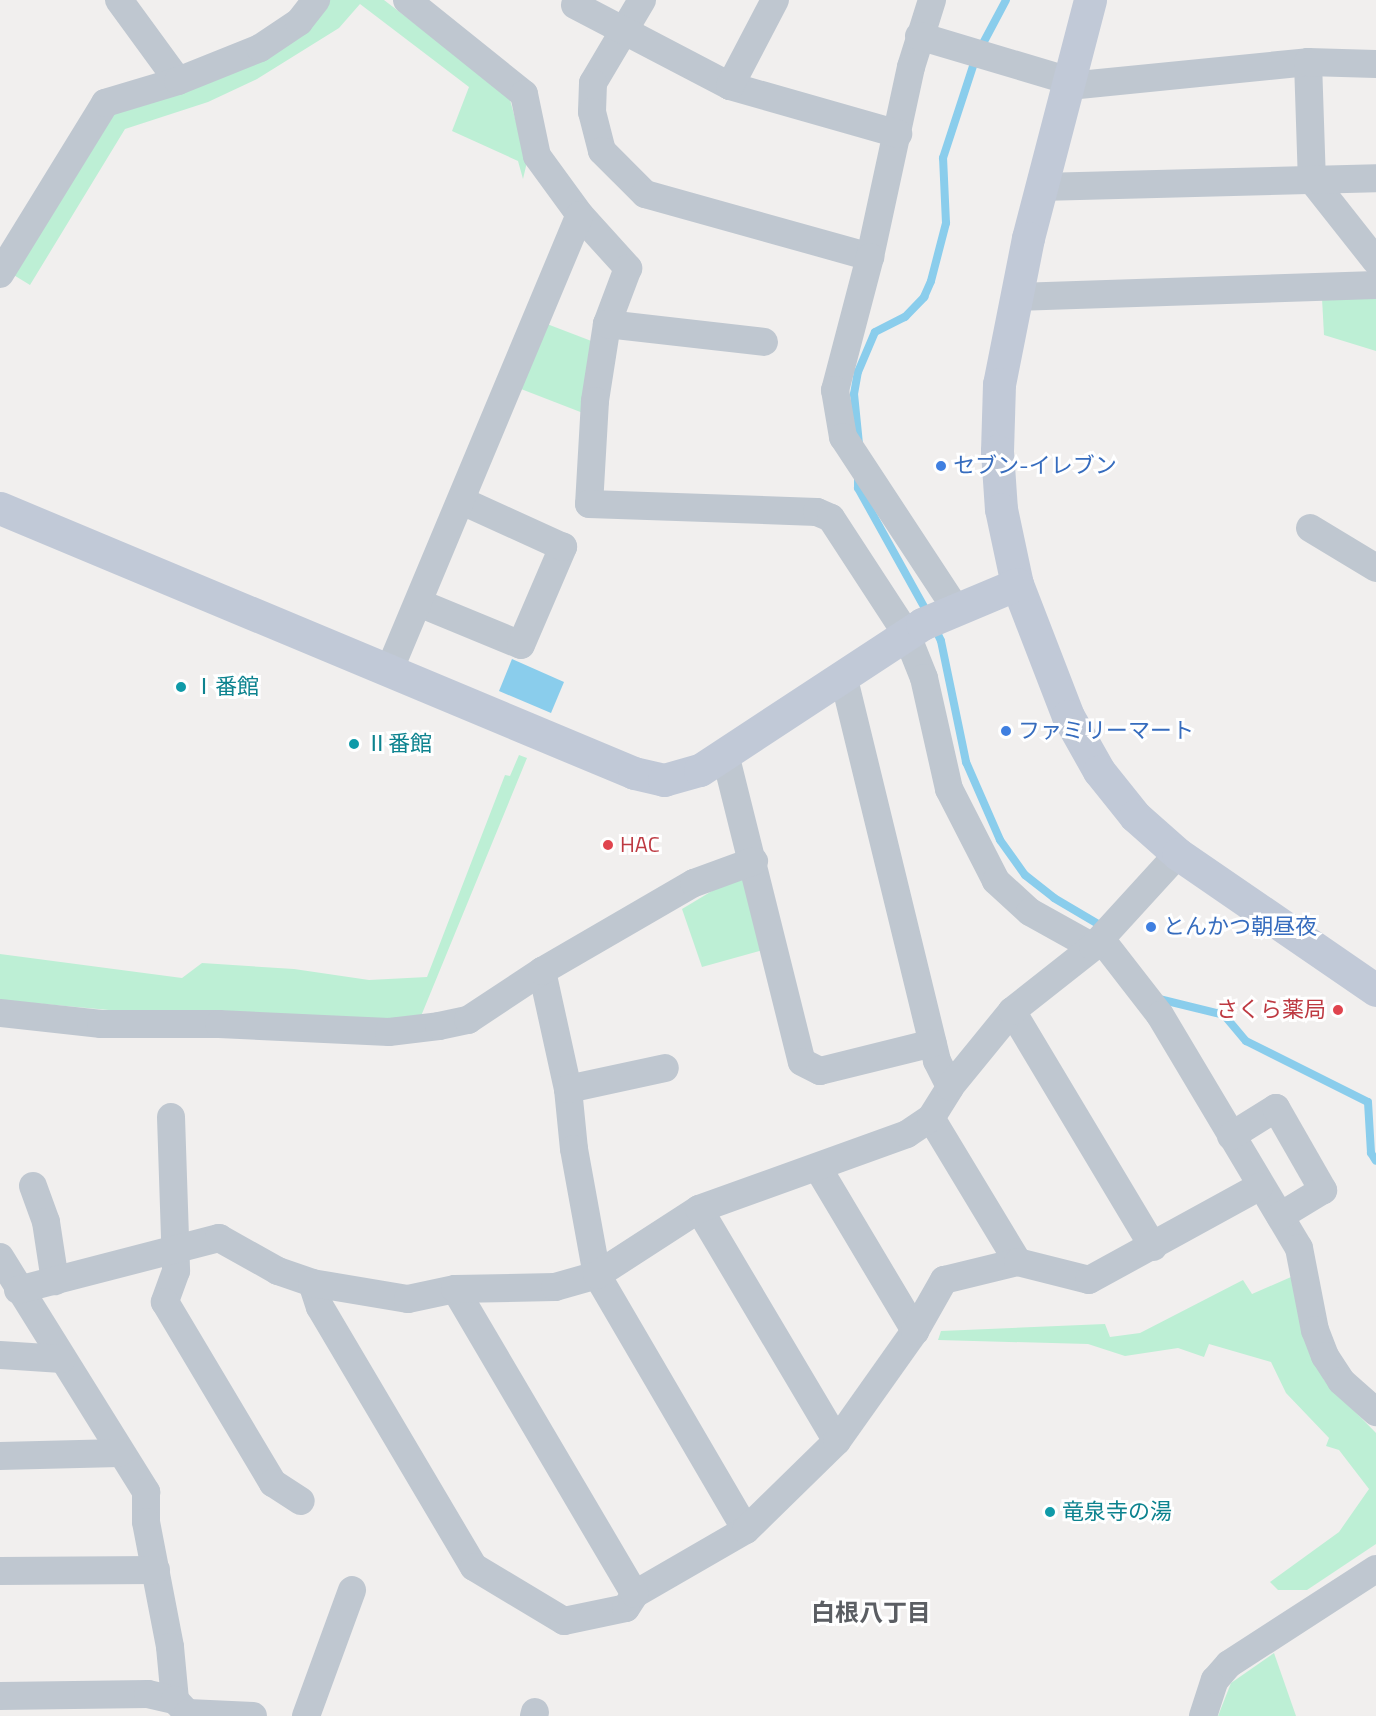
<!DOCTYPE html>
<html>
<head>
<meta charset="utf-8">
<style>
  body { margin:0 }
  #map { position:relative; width:1376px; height:1716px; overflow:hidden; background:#f1efee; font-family:"Titillium Web","Noto Sans JP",sans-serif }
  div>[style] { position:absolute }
  .green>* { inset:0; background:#bdefd5 }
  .water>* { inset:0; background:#8acdec }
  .stream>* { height:8px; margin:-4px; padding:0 4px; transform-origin:4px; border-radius:4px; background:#8acdec }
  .street>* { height:28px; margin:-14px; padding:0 14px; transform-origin:14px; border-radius:14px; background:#bfc7d0 }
  .secondary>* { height:33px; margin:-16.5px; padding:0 16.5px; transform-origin:16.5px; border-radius:16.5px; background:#c1c9d7 }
  .dots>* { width:16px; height:16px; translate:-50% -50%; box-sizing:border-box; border:3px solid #fff; border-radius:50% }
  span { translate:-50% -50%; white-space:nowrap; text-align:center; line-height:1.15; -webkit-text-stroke:6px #fff; paint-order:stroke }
  .shop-label { font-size:22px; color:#366cbe }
  .left { translate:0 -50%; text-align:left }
  .culture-label { font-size:22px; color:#0d838f }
  .health-label { font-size:22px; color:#be3a42 }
  .right { translate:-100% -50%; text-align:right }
  .neighbourhood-label { font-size:24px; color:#5b5e63; font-weight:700 }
</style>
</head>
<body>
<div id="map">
  <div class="green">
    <i style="clip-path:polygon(325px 0,384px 0,509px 96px,527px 162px,523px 179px,518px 161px,452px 131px,469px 87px,360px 4px,339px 28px,257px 79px,208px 102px,125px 129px,30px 285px,12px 274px,107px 116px)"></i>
    <i style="clip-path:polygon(1376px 297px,1376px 351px,1324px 335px,1322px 298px)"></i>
    <i style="clip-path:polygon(547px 324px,594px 342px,583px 413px,521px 389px)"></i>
    <i style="clip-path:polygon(519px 755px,527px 758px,419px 1021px,109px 1010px,0 1000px,0 954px,182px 978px,202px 963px,294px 969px,369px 980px,427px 977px,505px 775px,510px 776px)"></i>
    <i style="clip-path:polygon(737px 876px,747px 879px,763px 950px,702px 967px,682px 909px)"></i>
    <i style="clip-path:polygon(1291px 1277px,1324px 1380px,1376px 1433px,1376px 1544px,1307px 1590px,1278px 1590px,1270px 1582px,1339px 1532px,1369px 1489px,1339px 1450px,1326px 1446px,1329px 1438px,1286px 1393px,1271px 1362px,1209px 1344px,1204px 1357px,1178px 1348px,1125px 1356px,1088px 1344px,938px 1340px,941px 1331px,1105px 1324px,1110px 1337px,1140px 1333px,1243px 1280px,1252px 1294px)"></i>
    <i style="clip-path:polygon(1274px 1653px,1296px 1716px,1218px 1716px,1231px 1683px)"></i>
  </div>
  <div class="water">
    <i style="clip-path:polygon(512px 659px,564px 682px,551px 713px,499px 691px)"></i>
  </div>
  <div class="stream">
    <i style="left:980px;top:49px;width:55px;rotate:-62deg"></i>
    <i style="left:859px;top:444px;width:50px;rotate:-95.7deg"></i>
    <i style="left:854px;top:394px;width:22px;rotate:-80deg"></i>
    <i style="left:858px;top:372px;width:43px;rotate:-67deg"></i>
    <i style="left:875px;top:332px;width:34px;rotate:-27deg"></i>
    <i style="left:905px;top:317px;width:28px;rotate:-46deg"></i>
    <i style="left:924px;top:297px;width:17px;rotate:-66deg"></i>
    <i style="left:931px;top:281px;width:60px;rotate:-75.5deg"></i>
    <i style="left:946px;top:223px;width:65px;rotate:-92.6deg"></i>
    <i style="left:943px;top:158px;width:103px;rotate:-71.9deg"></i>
    <i style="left:858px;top:477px;width:11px;rotate:90deg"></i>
    <i style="left:858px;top:488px;width:144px;rotate:60.9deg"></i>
    <i style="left:935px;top:628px;width:14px;rotate:65deg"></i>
    <i style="left:941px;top:641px;width:124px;rotate:78.3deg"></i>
    <i style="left:966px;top:762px;width:85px;rotate:66.4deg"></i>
    <i style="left:1000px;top:840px;width:43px;rotate:54.5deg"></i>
    <i style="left:1025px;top:875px;width:37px;rotate:38deg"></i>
    <i style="left:1054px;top:898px;width:59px;rotate:30.5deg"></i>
    <i style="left:1159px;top:999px;width:67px;rotate:13.8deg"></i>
    <i style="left:1224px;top:1015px;width:34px;rotate:50deg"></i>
    <i style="left:1246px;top:1041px;width:136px;rotate:26.6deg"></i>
    <i style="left:1368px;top:1102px;width:51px;rotate:86.6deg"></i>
    <i style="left:1371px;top:1153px;width:9px;rotate:58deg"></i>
  </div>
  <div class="street">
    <i style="left:119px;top:0;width:100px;rotate:53.9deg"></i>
    <i style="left:407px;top:0;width:150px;rotate:38.8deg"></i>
    <i style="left:524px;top:94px;width:63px;rotate:78.2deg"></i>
    <i style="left:537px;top:156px;width:73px;rotate:53.9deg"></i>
    <i style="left:580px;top:215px;width:72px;rotate:47.8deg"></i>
    <i style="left:628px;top:268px;width:60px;rotate:110.6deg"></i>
    <i style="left:607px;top:324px;width:78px;rotate:98.9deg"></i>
    <i style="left:595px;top:401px;width:103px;rotate:93.3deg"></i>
    <i style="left:589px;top:504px;width:228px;rotate:2deg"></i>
    <i style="left:817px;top:512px;width:15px;rotate:23deg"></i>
    <i style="left:831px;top:518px;width:137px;rotate:56.9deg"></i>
    <i style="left:906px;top:633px;width:48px;rotate:68.2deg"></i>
    <i style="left:924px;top:678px;width:114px;rotate:77.3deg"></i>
    <i style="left:949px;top:789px;width:103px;rotate:62.9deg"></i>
    <i style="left:996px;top:881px;width:46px;rotate:42.4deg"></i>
    <i style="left:1030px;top:912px;width:72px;rotate:29.1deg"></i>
    <i style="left:642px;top:0;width:96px;rotate:120.6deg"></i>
    <i style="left:593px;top:83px;width:29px;rotate:92deg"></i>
    <i style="left:592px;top:112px;width:40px;rotate:75.6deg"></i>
    <i style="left:602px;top:151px;width:61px;rotate:45deg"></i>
    <i style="left:645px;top:194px;width:234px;rotate:15.6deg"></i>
    <i style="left:932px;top:0;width:70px;rotate:107.4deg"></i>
    <i style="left:911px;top:67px;width:194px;rotate:102.2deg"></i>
    <i style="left:870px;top:257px;width:138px;rotate:104.7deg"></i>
    <i style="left:835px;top:390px;width:48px;rotate:80.3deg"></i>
    <i style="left:843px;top:437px;width:206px;rotate:56.7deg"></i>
    <i style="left:575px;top:5px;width:175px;rotate:27.6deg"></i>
    <i style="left:730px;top:86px;width:175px;rotate:15.9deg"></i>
    <i style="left:919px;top:36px;width:158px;rotate:16.6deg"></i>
    <i style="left:1308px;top:62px;width:118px;rotate:88.1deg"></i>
    <i style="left:1312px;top:180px;width:103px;rotate:51.7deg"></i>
    <i style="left:730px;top:86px;width:97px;rotate:-62.4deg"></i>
    <i style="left:1069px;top:86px;width:240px;rotate:-5.7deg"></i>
    <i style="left:1308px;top:62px;width:68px;rotate:1.7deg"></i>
    <i style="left:1041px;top:187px;width:335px;rotate:-1.5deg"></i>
    <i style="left:0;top:274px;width:201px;rotate:-58.4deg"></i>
    <i style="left:105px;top:103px;width:76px;rotate:-16.8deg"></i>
    <i style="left:178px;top:81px;width:88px;rotate:-21.9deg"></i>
    <i style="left:260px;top:48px;width:47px;rotate:-33.7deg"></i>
    <i style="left:299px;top:22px;width:28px;rotate:-52deg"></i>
    <i style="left:1015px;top:297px;width:361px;rotate:-1.9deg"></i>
    <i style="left:607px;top:324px;width:158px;rotate:6.5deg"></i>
    <i style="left:1310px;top:528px;width:77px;rotate:31.2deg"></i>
    <i style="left:419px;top:603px;width:110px;rotate:22.4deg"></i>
    <i style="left:521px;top:645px;width:107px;rotate:-66.8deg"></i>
    <i style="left:563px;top:547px;width:111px;rotate:-155.5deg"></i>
    <i style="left:389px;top:671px;width:494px;rotate:-67.3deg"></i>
    <i style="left:843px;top:675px;width:397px;rotate:76.3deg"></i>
    <i style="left:937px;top:1061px;width:29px;rotate:63deg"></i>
    <i style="left:725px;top:754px;width:317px;rotate:76deg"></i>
    <i style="left:802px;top:1062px;width:20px;rotate:27deg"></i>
    <i style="left:820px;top:1071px;width:116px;rotate:-13.9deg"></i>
    <i style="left:1101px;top:939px;width:96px;rotate:52.2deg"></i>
    <i style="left:1160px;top:1015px;width:271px;rotate:59.2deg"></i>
    <i style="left:1299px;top:1248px;width:84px;rotate:79deg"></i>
    <i style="left:1315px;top:1330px;width:28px;rotate:69deg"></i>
    <i style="left:1325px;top:1356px;width:30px;rotate:57deg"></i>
    <i style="left:1341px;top:1381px;width:47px;rotate:41.5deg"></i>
    <i style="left:542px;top:971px;width:121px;rotate:77.6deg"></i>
    <i style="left:568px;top:1089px;width:60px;rotate:84.3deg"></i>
    <i style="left:574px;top:1149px;width:128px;rotate:79.7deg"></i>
    <i style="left:597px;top:1275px;width:295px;rotate:59.7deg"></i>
    <i style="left:1012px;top:1011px;width:275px;rotate:59.1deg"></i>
    <i style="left:0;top:1013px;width:102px;rotate:6.2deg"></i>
    <i style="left:101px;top:1024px;width:118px"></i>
    <i style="left:219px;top:1024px;width:170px;rotate:2.7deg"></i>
    <i style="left:389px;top:1032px;width:50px;rotate:-6.8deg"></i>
    <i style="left:439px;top:1026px;width:30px;rotate:-12deg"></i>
    <i style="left:468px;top:1020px;width:89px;rotate:-33.5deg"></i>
    <i style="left:542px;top:971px;width:176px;rotate:-30.1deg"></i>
    <i style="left:694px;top:883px;width:64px;rotate:-20.1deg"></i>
    <i style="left:568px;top:1089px;width:99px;rotate:-12.2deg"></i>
    <i style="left:171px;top:1117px;width:154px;rotate:88.1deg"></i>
    <i style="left:176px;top:1271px;width:33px;rotate:110deg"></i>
    <i style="left:165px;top:1302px;width:211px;rotate:59.2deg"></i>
    <i style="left:273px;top:1483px;width:33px;rotate:33deg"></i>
    <i style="left:931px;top:1118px;width:168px;rotate:58.9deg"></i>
    <i style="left:1231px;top:1136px;width:53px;rotate:-31.9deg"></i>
    <i style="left:1276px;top:1108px;width:95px;rotate:60.2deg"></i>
    <i style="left:1323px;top:1190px;width:50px;rotate:148.8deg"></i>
    <i style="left:818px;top:1168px;width:190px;rotate:59.2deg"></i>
    <i style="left:33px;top:1186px;width:38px;rotate:70deg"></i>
    <i style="left:46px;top:1222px;width:60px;rotate:81.3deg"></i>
    <i style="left:699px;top:1209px;width:270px;rotate:59.3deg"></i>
    <i style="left:0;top:1257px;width:277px;rotate:58.1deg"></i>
    <i style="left:146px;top:1492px;width:30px;rotate:90deg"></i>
    <i style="left:146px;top:1522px;width:127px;rotate:79.1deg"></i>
    <i style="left:170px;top:1647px;width:53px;rotate:84.6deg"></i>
    <i style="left:312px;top:1283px;width:25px;rotate:72deg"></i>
    <i style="left:320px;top:1307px;width:302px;rotate:59.4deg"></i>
    <i style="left:474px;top:1567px;width:105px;rotate:31deg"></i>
    <i style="left:564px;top:1621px;width:63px;rotate:-11.8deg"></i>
    <i style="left:626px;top:1608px;width:17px;rotate:-57deg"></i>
    <i style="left:635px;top:1594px;width:128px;rotate:-30deg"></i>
    <i style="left:746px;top:1530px;width:127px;rotate:-44.4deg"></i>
    <i style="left:837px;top:1441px;width:135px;rotate:-54.7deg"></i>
    <i style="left:915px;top:1331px;width:59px;rotate:-60.4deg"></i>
    <i style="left:944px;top:1280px;width:76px;rotate:-13.7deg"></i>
    <i style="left:1018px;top:1262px;width:73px;rotate:14.2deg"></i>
    <i style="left:1089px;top:1280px;width:194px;rotate:-28.7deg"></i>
    <i style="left:455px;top:1289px;width:354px;rotate:59.5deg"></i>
    <i style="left:18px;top:1290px;width:208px;rotate:-14.5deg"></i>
    <i style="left:219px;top:1238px;width:68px;rotate:29.2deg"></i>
    <i style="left:278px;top:1271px;width:36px;rotate:19deg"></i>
    <i style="left:312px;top:1283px;width:97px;rotate:9.5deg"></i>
    <i style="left:408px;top:1299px;width:48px;rotate:-12deg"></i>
    <i style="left:455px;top:1289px;width:100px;rotate:-1.1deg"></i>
    <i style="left:555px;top:1287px;width:44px;rotate:-15.9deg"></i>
    <i style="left:597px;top:1275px;width:121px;rotate:-32.9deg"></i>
    <i style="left:699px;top:1209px;width:221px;rotate:-19.8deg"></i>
    <i style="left:907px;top:1134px;width:29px;rotate:-34deg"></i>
    <i style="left:931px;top:1118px;width:36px;rotate:-58deg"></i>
    <i style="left:950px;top:1087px;width:98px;rotate:-50.8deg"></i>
    <i style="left:1012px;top:1011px;width:103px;rotate:-38.3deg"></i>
    <i style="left:1093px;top:947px;width:126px;rotate:-47.6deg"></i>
    <i style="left:0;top:1355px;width:62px;rotate:3.7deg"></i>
    <i style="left:0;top:1456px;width:119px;rotate:-1.4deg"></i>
    <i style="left:0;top:1571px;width:156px;rotate:-0.4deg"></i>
    <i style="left:0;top:1696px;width:148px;rotate:-0.8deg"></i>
    <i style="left:148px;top:1694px;width:28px;rotate:13deg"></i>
    <i style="left:175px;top:1700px;width:22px;rotate:47deg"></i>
    <i style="left:188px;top:1713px;width:65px;rotate:2.6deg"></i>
    <i style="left:306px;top:1716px;width:134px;rotate:-69.9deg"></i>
    <i style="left:534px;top:1716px;width:4px;rotate:-76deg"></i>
    <i style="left:1203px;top:1716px;width:38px;rotate:-72deg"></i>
    <i style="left:1215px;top:1680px;width:21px;rotate:-49deg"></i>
    <i style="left:1229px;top:1664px;width:175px;rotate:-32.9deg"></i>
  </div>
  <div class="secondary">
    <i style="left:1090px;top:0;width:246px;rotate:104.6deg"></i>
    <i style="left:1028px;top:238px;width:149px;rotate:101.2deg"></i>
    <i style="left:999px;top:384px;width:67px;rotate:91.7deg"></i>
    <i style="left:997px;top:451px;width:58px;rotate:86.1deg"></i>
    <i style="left:1001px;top:509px;width:77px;rotate:78deg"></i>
    <i style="left:1017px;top:584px;width:142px;rotate:68.9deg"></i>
    <i style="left:1068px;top:716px;width:63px;rotate:60.6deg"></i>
    <i style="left:1099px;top:771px;width:58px;rotate:51.3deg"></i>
    <i style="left:1135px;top:816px;width:57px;rotate:41.5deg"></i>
    <i style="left:1178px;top:854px;width:240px;rotate:34.5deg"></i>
    <i style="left:0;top:508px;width:687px;rotate:22.68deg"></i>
    <i style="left:634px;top:773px;width:31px;rotate:13deg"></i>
    <i style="left:664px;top:780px;width:37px;rotate:-16deg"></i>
    <i style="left:700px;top:770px;width:266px;rotate:-33.3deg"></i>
    <i style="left:922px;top:624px;width:103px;rotate:-22.8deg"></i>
  </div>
  <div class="dots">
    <i style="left:941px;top:466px;background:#3f7fe0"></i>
    <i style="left:181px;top:687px;background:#0f9aa8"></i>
    <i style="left:1006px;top:731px;background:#3f7fe0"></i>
    <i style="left:354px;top:744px;background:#0f9aa8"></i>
    <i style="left:608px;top:845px;background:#e0444e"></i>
    <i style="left:1151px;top:927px;background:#3f7fe0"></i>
    <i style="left:1338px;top:1010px;background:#e0444e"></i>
    <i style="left:1050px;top:1512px;background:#0f9aa8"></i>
  </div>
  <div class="shop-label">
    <span class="left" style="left:953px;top:466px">セブン-イレブン</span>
    <span class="left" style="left:1018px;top:731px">ファミリーマート</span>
    <span class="left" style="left:1163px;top:927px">とんかつ朝昼夜</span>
  </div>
  <div class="culture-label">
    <span class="left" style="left:193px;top:687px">Ⅰ番館</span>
    <span class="left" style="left:366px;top:744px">Ⅱ番館</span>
    <span class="left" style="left:1062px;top:1512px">竜泉寺の湯</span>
  </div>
  <div class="health-label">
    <span class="left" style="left:620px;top:845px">HAC</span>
    <span class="right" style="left:1326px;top:1010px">さくら薬局</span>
  </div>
  <div class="neighbourhood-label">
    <span style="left:871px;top:1613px">白根八丁目</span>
  </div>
</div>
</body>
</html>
